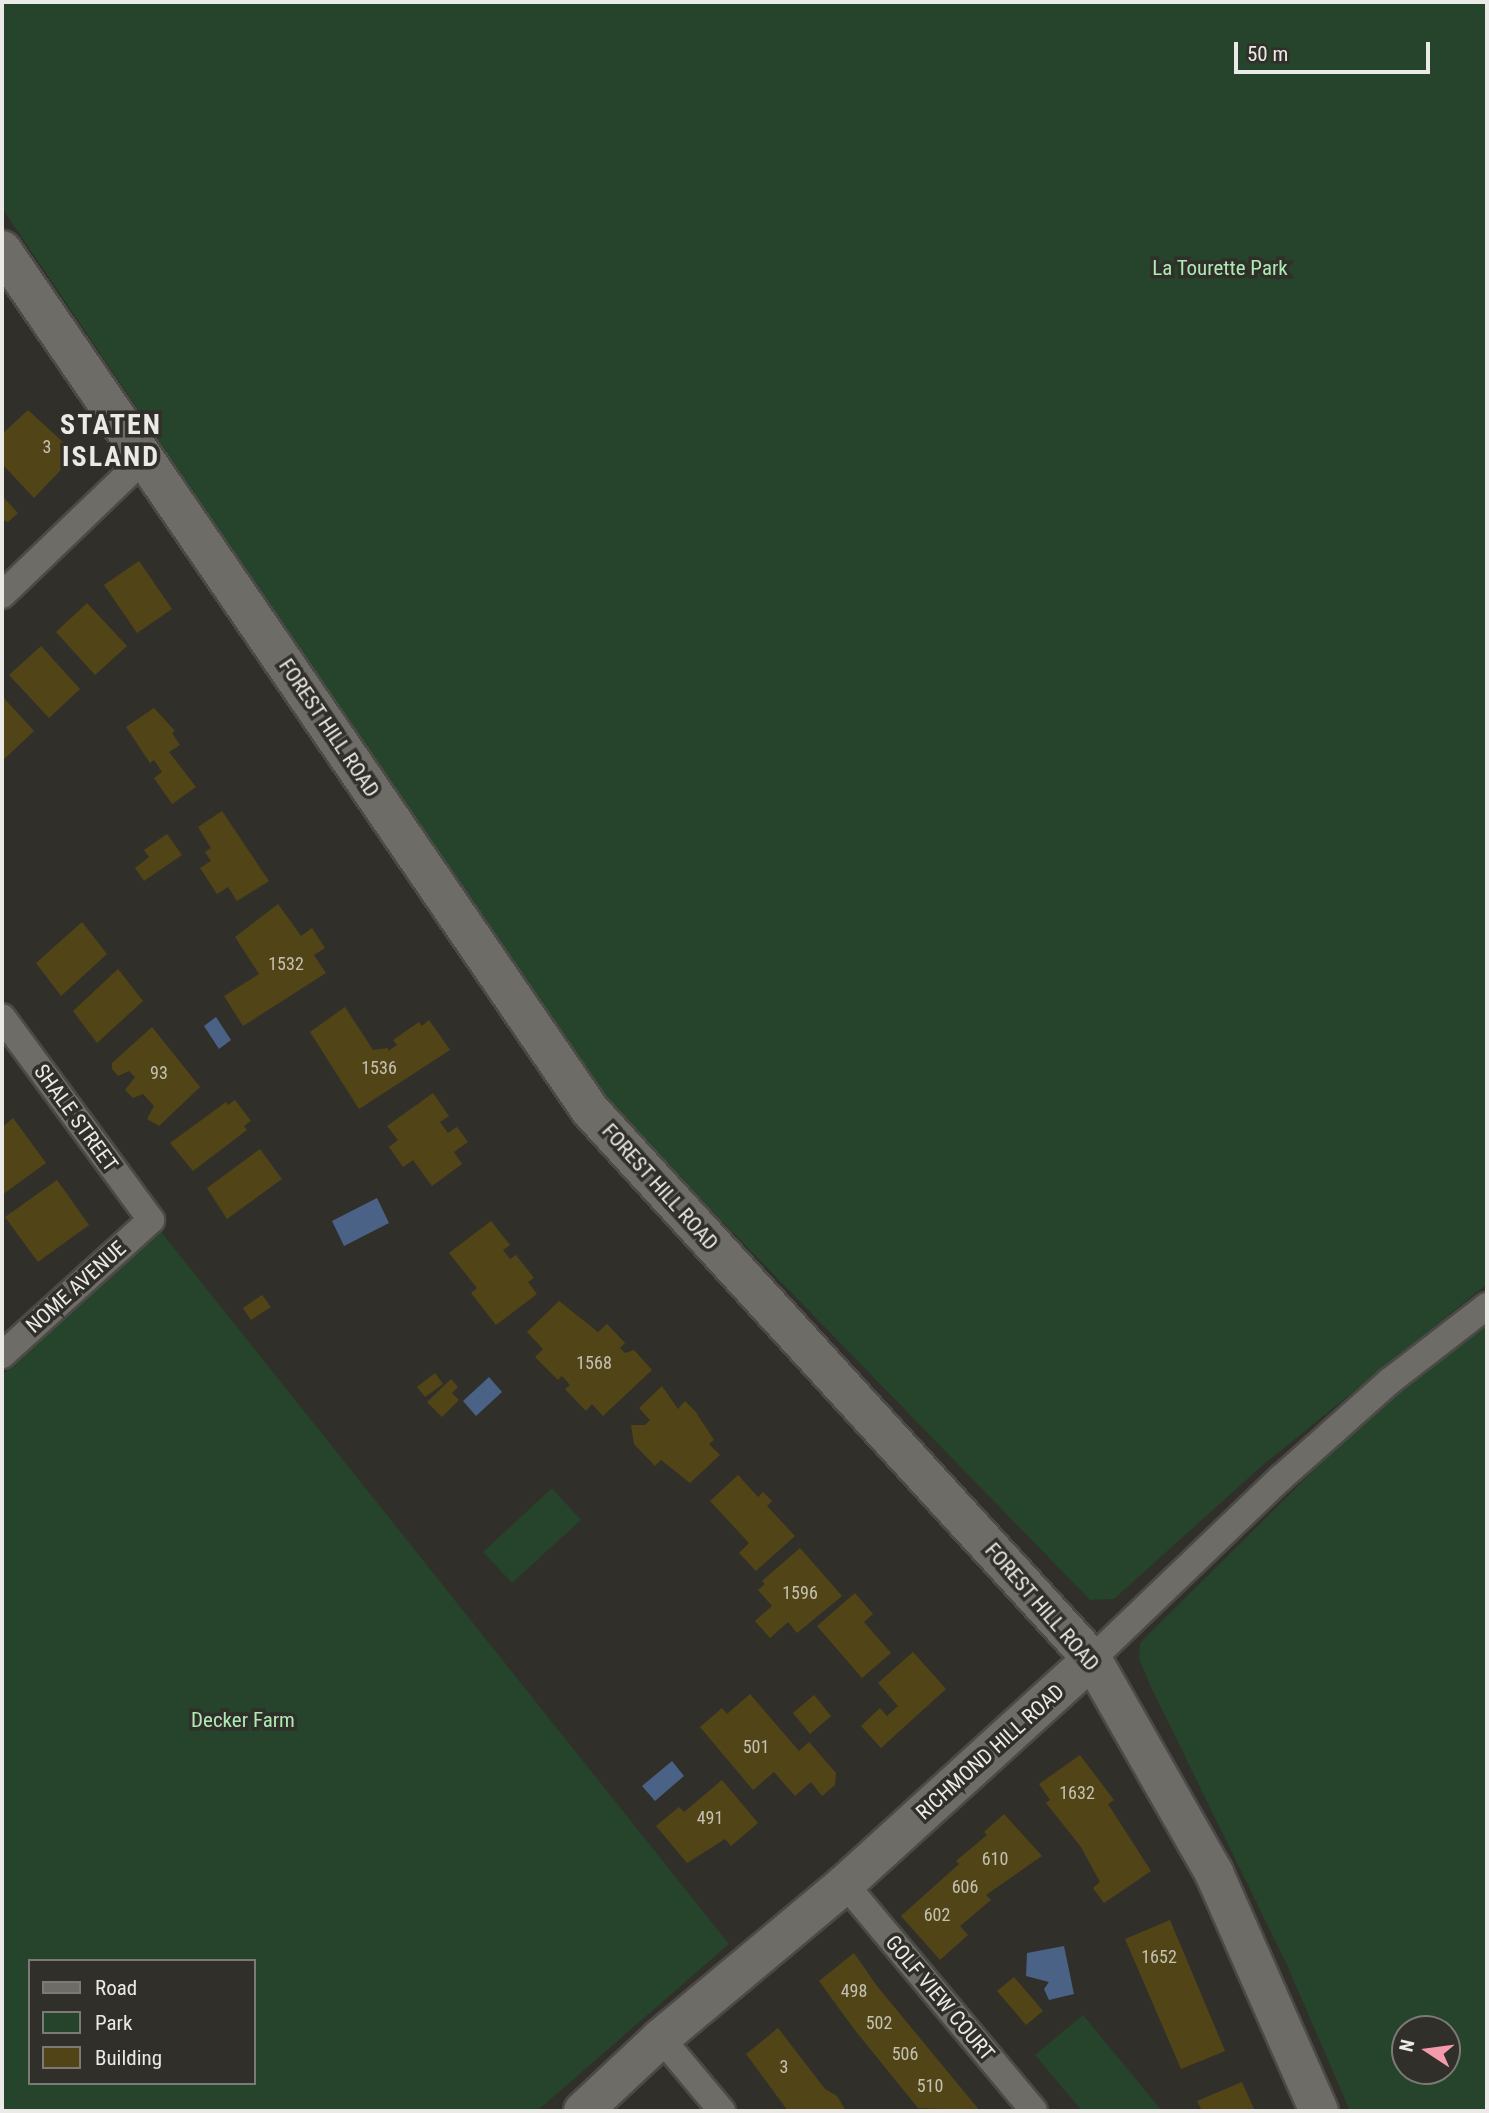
<!DOCTYPE html>
<html>
<head>
<meta charset="utf-8">
<style>
  body { margin:0 }
  #map { position:relative; width:1489px; height:2113px; overflow:hidden; background:#312f2a; font-family:"Roboto Condensed",sans-serif }
  div>[style] { position:absolute }
  .green>* { inset:0; background:#26432b }
  .water>* { inset:0; background:#496286 }
  .building>* { inset:0; background:#514517 }
  .roads { filter:drop-shadow(2px 0 #4b4a46) drop-shadow(-2px 0 #4b4a46) drop-shadow(0 2px #4b4a46) drop-shadow(0 -2px #4b4a46) }
  .street>* { height:26px; margin:-13px; padding:0 13px; transform-origin:13px; border-radius:13px; background:#6e6c67 }
  .secondary>* { height:38px; margin:-19px; padding:0 19px; transform-origin:19px; border-radius:19px; background:#6e6c67 }
  span { translate:-50% -50%; white-space:nowrap; text-align:center; line-height:1.15; -webkit-text-stroke:7px #312f2a; paint-order:stroke }
  .number-label { font-size:18px; color:#c4c1b3 }
  .number-label span { -webkit-text-stroke-width:0 }
  .park-label { font-size:21px; color:#adebb5 }
  .street-label { font-size:21px; color:#ebeae7 }
  .district-label { font-size:28px; color:#ebeae7; font-weight:700; letter-spacing:2px }
  .frame { position:absolute; inset:0; border:4px solid #ebeae7; pointer-events:none }
  .legend { position:absolute; left:28px; top:1959px; width:228px; height:126px; box-sizing:border-box; background:#312f2a; border:2px solid #7b7a76; margin:0; padding:9px 12px; list-style:none; font-size:21px; color:#ebeae7 }
  .legend li { display:flex; align-items:center; gap:14px; height:35px }
  .legend b { width:35px; border:2px solid #7b7a76 }
  .north { position:absolute; left:1391px; top:2015px; width:70px; height:70px; box-sizing:border-box; background:#312f2a; border:2px solid #7b7a76; border-radius:50%; rotate:283deg; font-size:19px; font-weight:700; line-height:28px; text-align:center; color:#ebeae7 }
  .north::after { content:''; display:block; margin:auto; width:24px; height:32px; background:#f39aab; clip-path:polygon(50% 0,100% 100%,50% 72%,0 100%) }
  .scale { position:absolute; left:1234px; top:42px; width:196px; height:32px; box-sizing:border-box; border:4px solid #ebeae7; border-top:0; padding-left:9px; font-size:21px; line-height:24px; white-space:nowrap; color:#ebeae7; -webkit-text-stroke:5px #312f2a; paint-order:stroke }
</style>
</head>
<body>
<div id="map">
  <div class="green">
    <i style="clip-path:polygon(2px 2px,1487px 2px,1487px 1284px,1264px 1464px,1114px 1599px,1090px 1600px,604px 1100px,2px 208px)"></i>
    <i style="clip-path:polygon(evenodd,158px 1228px,729px 1944px,537px 2111px,2px 2111px,2px 1375px,158px 1228px,30px 1961px,254px 1961px,254px 2083px,30px 2083px,30px 1961px)"></i>
    <i style="clip-path:polygon(evenodd,1487px 1319px,1487px 2111px,1350px 2111px,1287px 1965px,1150px 1685px,1139px 1658px,1140px 1643px,1367px 1417px,1487px 1319px,1405px 2029px,1447px 2029px,1447px 2071px,1405px 2071px,1405px 2029px)"></i>
    <i style="clip-path:polygon(552px 1488px,581px 1520px,512px 1583px,483px 1552px)"></i>
    <i style="clip-path:polygon(1083px 2015px,1162px 2111px,1082px 2111px,1035px 2055px)"></i>
  </div>
  <div class="water">
    <i style="clip-path:polygon(216px 1017px,231px 1040px,219px 1049px,204px 1026px)"></i>
    <i style="clip-path:polygon(377px 1198px,389px 1223px,344px 1246px,332px 1221px)"></i>
    <i style="clip-path:polygon(489px 1377px,502px 1392px,476px 1416px,463px 1401px)"></i>
    <i style="clip-path:polygon(672px 1761px,684px 1776px,655px 1801px,642px 1786px)"></i>
    <i style="clip-path:polygon(1064px 1946px,1074px 1994px,1049px 2000px,1044px 1989px,1049px 1982px,1026px 1976px,1027px 1953px)"></i>
  </div>
  <div class="building">
    <i style="clip-path:polygon(28px 410px,76px 454px,34px 498px,2px 464px,2px 434px)"></i>
    <i style="clip-path:polygon(2px 496px,18px 513px,8px 522px,2px 520px)"></i>
    <i style="clip-path:polygon(139px 561px,172px 609px,137px 633px,104px 585px)"></i>
    <i style="clip-path:polygon(87px 603px,127px 646px,95px 675px,56px 632px)"></i>
    <i style="clip-path:polygon(41px 646px,80px 689px,49px 718px,9px 675px)"></i>
    <i style="clip-path:polygon(2px 696px,34px 731px,2px 761px)"></i>
    <i style="clip-path:polygon(154px 708px,175px 731px,172px 733px,180px 745px,169px 752px,196px 787px,172px 804px,154px 778px,162px 772px,154px 760px,150px 763px,126px 727px)"></i>
    <i style="clip-path:polygon(222px 811px,269px 881px,237px 901px,228px 887px,217px 894px,200px 868px,211px 861px,205px 852px,211px 848px,198px 827px)"></i>
    <i style="clip-path:polygon(167px 834px,182px 855px,144px 881px,135px 868px,149px 857px,144px 850px)"></i>
    <i style="clip-path:polygon(278px 904px,301px 936px,312px 928px,325px 948px,314px 955px,326px 973px,243px 1026px,224px 996px,259px 974px,235px 937px)"></i>
    <i style="clip-path:polygon(82px 922px,107px 954px,61px 996px,36px 963px)"></i>
    <i style="clip-path:polygon(118px 969px,143px 1001px,97px 1043px,73px 1011px)"></i>
    <i style="clip-path:polygon(345px 1007px,373px 1050px,388px 1048px,388px 1051px,397px 1045px,393px 1040px,419px 1022px,422px 1026px,429px 1020px,450px 1050px,359px 1109px,310px 1032px)"></i>
    <i style="clip-path:polygon(152px 1027px,200px 1087px,159px 1126px,147px 1119px,154px 1106px,143px 1094px,133px 1098px,125px 1090px,135px 1077px,129px 1071px,118px 1076px,112px 1069px,112px 1063px)"></i>
    <i style="clip-path:polygon(433px 1093px,449px 1116px,440px 1122px,448px 1133px,457px 1127px,468px 1142px,454px 1152px,462px 1164px,432px 1186px,413px 1160px,403px 1167px,389px 1147px,398px 1140px,387px 1126px)"></i>
    <i style="clip-path:polygon(235px 1100px,251px 1121px,244px 1126px,247px 1130px,193px 1171px,170px 1143px,226px 1102px,228px 1105px)"></i>
    <i style="clip-path:polygon(13px 1118px,46px 1163px,2px 1195px,2px 1127px)"></i>
    <i style="clip-path:polygon(260px 1149px,282px 1179px,227px 1219px,207px 1188px)"></i>
    <i style="clip-path:polygon(57px 1180px,89px 1225px,38px 1262px,5px 1217px)"></i>
    <i style="clip-path:polygon(491px 1221px,510px 1245px,503px 1250px,510px 1259px,516px 1255px,534px 1278px,528px 1282px,537px 1294px,496px 1325px,471px 1293px,477px 1288px,449px 1253px)"></i>
    <i style="clip-path:polygon(262px 1295px,271px 1307px,251px 1320px,243px 1308px)"></i>
    <i style="clip-path:polygon(559px 1301px,598px 1332px,607px 1324px,625px 1343px,620px 1348px,625px 1353px,634px 1350px,652px 1370px,603px 1416px,592px 1404px,586px 1411px,565px 1389px,570px 1385px,562px 1376px,558px 1380px,535px 1357px,543px 1349px,527px 1332px)"></i>
    <i style="clip-path:polygon(435px 1373px,443px 1384px,425px 1397px,417px 1387px)"></i>
    <i style="clip-path:polygon(451px 1379px,458px 1387px,452px 1393px,459px 1400px,442px 1417px,427px 1402px)"></i>
    <i style="clip-path:polygon(662px 1386px,678px 1409px,685px 1401px,695px 1411px,714px 1440px,709px 1444px,720px 1455px,690px 1483px,661px 1460px,655px 1466px,634px 1444px,631px 1425px,645px 1425px,650px 1420px,639px 1408px)"></i>
    <i style="clip-path:polygon(738px 1475px,758px 1497px,763px 1492px,772px 1501px,767px 1506px,795px 1536px,756px 1571px,739px 1553px,749px 1543px,710px 1501px)"></i>
    <i style="clip-path:polygon(800px 1548px,842px 1596px,797px 1633px,788px 1622px,770px 1638px,755px 1621px,772px 1606px,758px 1590px,765px 1584px,762px 1581px)"></i>
    <i style="clip-path:polygon(855px 1593px,873px 1614px,864px 1622px,891px 1653px,862px 1678px,817px 1626px)"></i>
    <i style="clip-path:polygon(913px 1652px,946px 1689px,881px 1748px,861px 1726px,880px 1708px,887px 1716px,898px 1706px,878px 1683px)"></i>
    <i style="clip-path:polygon(750px 1694px,799px 1751px,809px 1742px,836px 1773px,835px 1785px,822px 1796px,811px 1782px,795px 1796px,774px 1772px,753px 1790px,700px 1727px,722px 1708px,727px 1714px)"></i>
    <i style="clip-path:polygon(814px 1695px,831px 1716px,810px 1734px,793px 1713px)"></i>
    <i style="clip-path:polygon(1080px 1755px,1114px 1800px,1108px 1804px,1151px 1871px,1104px 1903px,1093px 1888px,1100px 1882px,1081px 1847px,1046px 1803px,1050px 1800px,1039px 1784px)"></i>
    <i style="clip-path:polygon(722px 1780px,758px 1823px,731px 1846px,725px 1839px,687px 1863px,656px 1826px,679px 1807px,684px 1812px)"></i>
    <i style="clip-path:polygon(1004px 1814px,1042px 1856px,986px 1895px,991px 1900px,960px 1926px,968px 1935px,940px 1960px,901px 1916px,959px 1864px,956px 1861px,987px 1835px,984px 1832px)"></i>
    <i style="clip-path:polygon(1170px 1920px,1225px 2051px,1181px 2069px,1125px 1939px)"></i>
    <i style="clip-path:polygon(854px 1953px,877px 1986px,980px 2111px,918px 2108px,854px 2029px,819px 1981px)"></i>
    <i style="clip-path:polygon(1014px 1977px,1043px 2011px,1026px 2025px,997px 1991px)"></i>
    <i style="clip-path:polygon(778px 2028px,825px 2089px,837px 2096px,846px 2111px,788px 2111px,746px 2054px)"></i>
    <i style="clip-path:polygon(1242px 2082px,1255px 2111px,1202px 2111px,1197px 2101px)"></i>
  </div>
  <div class="roads">
    <div class="street">
      <i style="left:2px;top:595px;width:198px;rotate:-43.8deg"></i>
      <i style="left:2px;top:1017px;width:252px;rotate:53.7deg"></i>
      <i style="left:151px;top:1220px;width:201px;rotate:137.8deg"></i>
      <i style="left:1092px;top:1659px;width:262px;rotate:-43.8deg"></i>
      <i style="left:1281px;top:1478px;width:146px;rotate:-41.7deg"></i>
      <i style="left:1390px;top:1381px;width:123px;rotate:-37.7deg"></i>
      <i style="left:845px;top:1884px;width:295px;rotate:50.2deg"></i>
      <i style="left:661px;top:2038px;width:95px;rotate:50.1deg"></i>
    </div>
    <div class="secondary">
      <i style="left:2px;top:250px;width:1042px;rotate:55.64deg"></i>
      <i style="left:590px;top:1110px;width:744px;rotate:47.56deg"></i>
      <i style="left:1092px;top:1659px;width:246px;rotate:60.3deg"></i>
      <i style="left:1214px;top:1873px;width:260px;rotate:66.2deg"></i>
      <i style="left:583px;top:2111px;width:107px;rotate:-43.1deg"></i>
      <i style="left:661px;top:2038px;width:240px;rotate:-39.9deg"></i>
      <i style="left:845px;top:1884px;width:334px;rotate:-42.3deg"></i>
    </div>
  </div>
  <div class="number-label">
    <span style="left:47px;top:447px">3</span>
    <span style="left:286px;top:964px">1532</span>
    <span style="left:379px;top:1068px">1536</span>
    <span style="left:159px;top:1073px">93</span>
    <span style="left:594px;top:1363px">1568</span>
    <span style="left:800px;top:1593px">1596</span>
    <span style="left:756px;top:1747px">501</span>
    <span style="left:1077px;top:1793px">1632</span>
    <span style="left:710px;top:1818px">491</span>
    <span style="left:995px;top:1859px">610</span>
    <span style="left:965px;top:1887px">606</span>
    <span style="left:937px;top:1915px">602</span>
    <span style="left:1159px;top:1957px">1652</span>
    <span style="left:854px;top:1991px">498</span>
    <span style="left:879px;top:2023px">502</span>
    <span style="left:905px;top:2054px">506</span>
    <span style="left:784px;top:2067px">3</span>
    <span style="left:930px;top:2086px">510</span>
  </div>
  <div class="park-label">
    <span style="left:1220px;top:268px">La Tourette Park</span>
    <span style="left:243px;top:1720px">Decker Farm</span>
  </div>
  <div class="street-label">
    <span style="left:329px;top:728px;rotate:56deg">FOREST HILL ROAD</span>
    <span style="left:76px;top:1118px;rotate:54deg">SHALE STREET</span>
    <span style="left:660px;top:1187px;rotate:48deg">FOREST HILL ROAD</span>
    <span style="left:76px;top:1287px;rotate:-42deg">NOME AVENUE</span>
    <span style="left:1042px;top:1607px;rotate:49deg">FOREST HILL ROAD</span>
    <span style="left:990px;top:1752px;rotate:-42deg">RICHMOND HILL ROAD</span>
    <span style="left:940px;top:1998px;rotate:50deg">GOLF VIEW COURT</span>
  </div>
  <div class="district-label">
    <span style="left:111px;top:441px">STATEN<br>ISLAND</span>
  </div>
  <div class="frame"></div>
  <ul class="legend">
  <li><b style="height:9px;background:#6e6c67"></b>Road</li>
  <li><b style="height:19px;background:#26432b"></b>Park</li>
  <li><b style="height:19px;background:#514517"></b>Building</li>
  </ul>
  <div class="north">N</div>
  <div class="scale">50 m</div>
</div>
</body>
</html>
